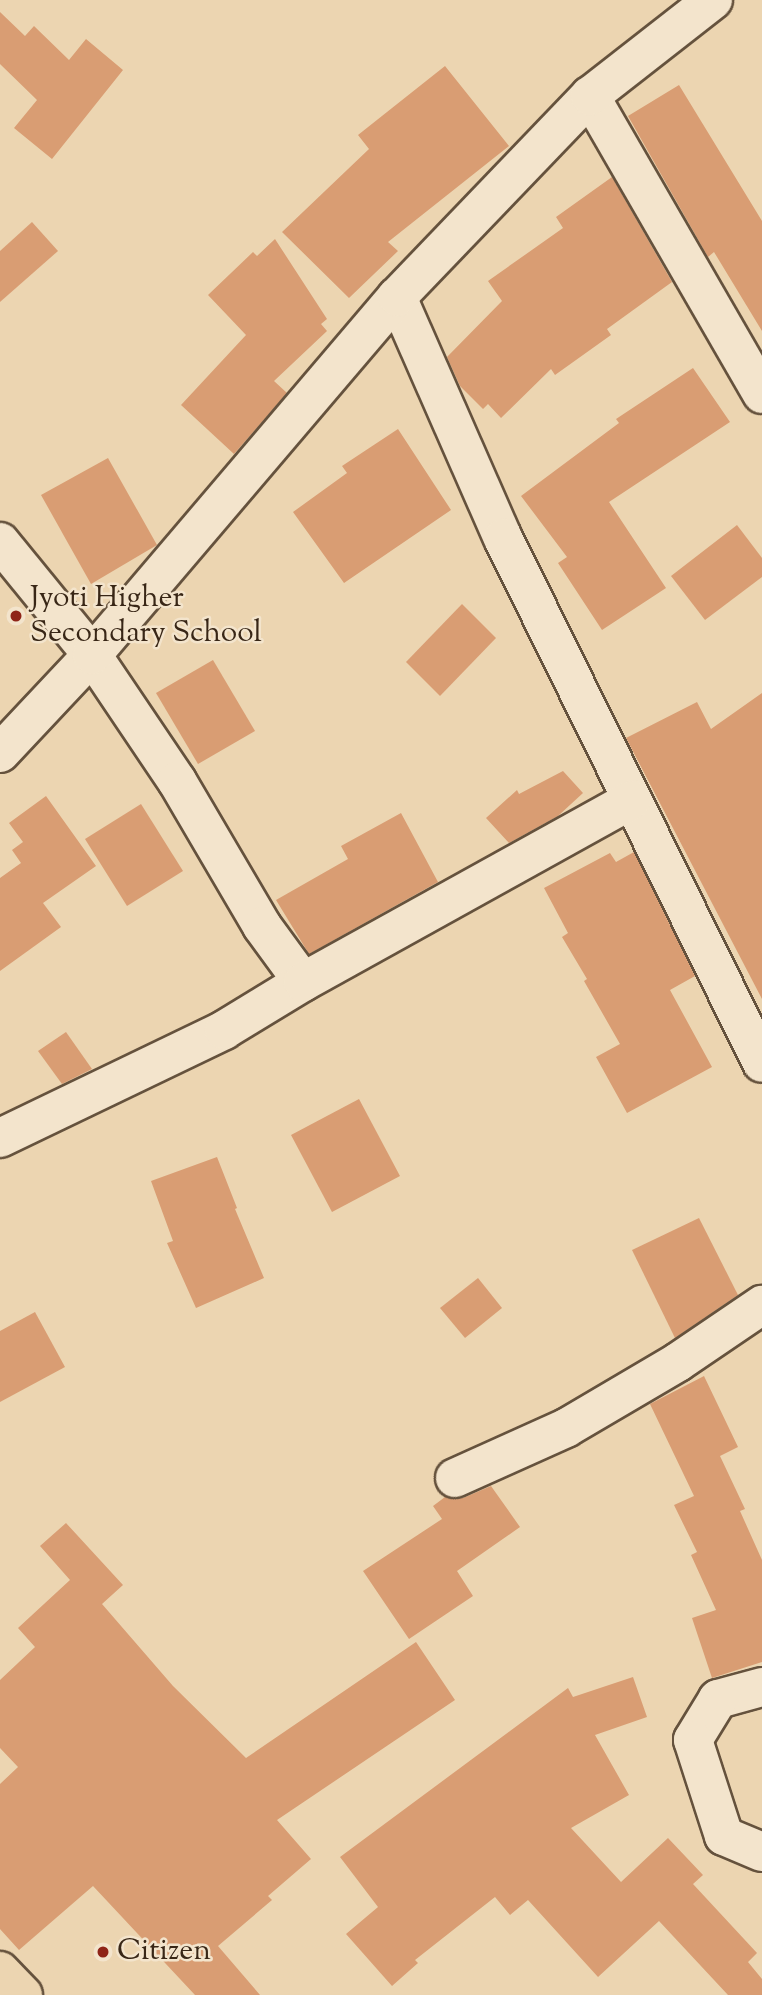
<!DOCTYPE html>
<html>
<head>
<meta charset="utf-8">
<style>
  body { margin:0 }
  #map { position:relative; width:762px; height:1995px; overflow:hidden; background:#ecd5b1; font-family:"Sorts Mill Goudy",serif }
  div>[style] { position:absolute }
  .building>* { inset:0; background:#d99d73 }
  .roads { filter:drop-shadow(2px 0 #65523d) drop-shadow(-2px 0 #65523d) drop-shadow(0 2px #65523d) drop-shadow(0 -2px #65523d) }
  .street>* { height:38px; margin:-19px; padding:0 19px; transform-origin:19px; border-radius:19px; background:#f3e4cc }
  .primary>* { height:38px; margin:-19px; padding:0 19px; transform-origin:19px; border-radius:19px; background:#ecd5b1 }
  .dots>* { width:19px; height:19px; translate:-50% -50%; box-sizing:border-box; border:4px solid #f3e4cc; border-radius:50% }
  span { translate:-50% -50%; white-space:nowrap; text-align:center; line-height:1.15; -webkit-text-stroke:5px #f3e4cc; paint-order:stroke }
  .poi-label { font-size:30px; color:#382616 }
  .left { translate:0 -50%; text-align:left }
</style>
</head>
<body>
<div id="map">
  <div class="building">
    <i style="clip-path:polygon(0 12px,25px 36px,34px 26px,69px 60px,86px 39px,123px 70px,52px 159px,14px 128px,37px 100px,0 64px)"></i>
    <i style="clip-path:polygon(445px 66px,509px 146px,388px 242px,398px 251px,349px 298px,282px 232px,369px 149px,358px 135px)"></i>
    <i style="clip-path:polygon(679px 85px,762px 221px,762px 331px,714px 252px,708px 257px,628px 116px)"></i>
    <i style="clip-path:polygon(612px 177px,672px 282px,607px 329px,611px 335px,555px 375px,551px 369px,501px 418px,488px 404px,483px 409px,460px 386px,447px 357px,502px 301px,488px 281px,563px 228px,556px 217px)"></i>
    <i style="clip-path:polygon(32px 222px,58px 251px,0 302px,0 251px)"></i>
    <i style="clip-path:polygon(275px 239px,327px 319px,321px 324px,327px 331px,274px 381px,287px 393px,234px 454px,181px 405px,246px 335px,208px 295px,253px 252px,257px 256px)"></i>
    <i style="clip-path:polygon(693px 368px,730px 422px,609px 502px,666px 588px,602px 630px,558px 563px,567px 557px,521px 496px,619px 423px,616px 419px)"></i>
    <i style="clip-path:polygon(398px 429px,451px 510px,344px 583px,293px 512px,347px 473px,342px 466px)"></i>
    <i style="clip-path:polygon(108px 458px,157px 545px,91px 584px,41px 495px)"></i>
    <i style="clip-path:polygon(737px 525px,762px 558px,762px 577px,705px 620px,671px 576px)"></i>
    <i style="clip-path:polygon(462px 604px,496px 638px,440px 696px,406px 662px)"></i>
    <i style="clip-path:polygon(213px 660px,255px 731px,198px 764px,156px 693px)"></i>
    <i style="clip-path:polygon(762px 693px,762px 999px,626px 738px,697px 702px,711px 729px)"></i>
    <i style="clip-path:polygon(563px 771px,583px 793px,558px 816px,509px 843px,486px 818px,517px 790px,519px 794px)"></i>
    <i style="clip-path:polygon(46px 796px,96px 866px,43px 903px,61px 927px,0 971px,0 878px,21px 863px,12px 850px,23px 842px,9px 823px)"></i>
    <i style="clip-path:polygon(141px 804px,183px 871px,127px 906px,85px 839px)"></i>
    <i style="clip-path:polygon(401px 813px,438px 882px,309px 954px,276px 900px,348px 859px,341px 846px)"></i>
    <i style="clip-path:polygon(634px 852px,695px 976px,670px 990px,712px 1067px,627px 1113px,596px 1057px,620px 1044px,584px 981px,587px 979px,562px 937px,568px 933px,544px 888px,610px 853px,616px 862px)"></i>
    <i style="clip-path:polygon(66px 1032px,92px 1069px,62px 1084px,38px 1051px)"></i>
    <i style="clip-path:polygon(359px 1099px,400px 1176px,332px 1212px,291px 1135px)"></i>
    <i style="clip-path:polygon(217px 1157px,237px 1208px,235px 1209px,264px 1278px,196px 1308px,167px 1243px,173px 1241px,151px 1181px)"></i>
    <i style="clip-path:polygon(699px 1218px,738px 1295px,675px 1338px,632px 1250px)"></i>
    <i style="clip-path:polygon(478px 1278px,502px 1308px,465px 1338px,440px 1308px)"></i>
    <i style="clip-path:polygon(35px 1312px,65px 1367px,0 1402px,0 1331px)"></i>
    <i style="clip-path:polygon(704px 1376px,738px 1447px,720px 1456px,745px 1509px,740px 1511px,762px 1560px,762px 1662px,712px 1678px,692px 1618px,716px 1610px,691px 1555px,697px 1552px,674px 1505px,694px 1496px,650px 1404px)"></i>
    <i style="clip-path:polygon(491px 1486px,520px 1527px,457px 1571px,473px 1596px,409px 1639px,363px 1571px,442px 1519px,433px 1506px,445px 1497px,463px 1498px)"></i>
    <i style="clip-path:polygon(66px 1523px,123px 1585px,102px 1604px,173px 1686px,246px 1758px,416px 1642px,455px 1700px,277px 1820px,311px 1859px,268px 1896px,272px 1900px,218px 1946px,260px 1995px,195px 1995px,93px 1886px,19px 1950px,0 1929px,0 1784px,18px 1767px,0 1748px,0 1680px,35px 1647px,18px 1628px,70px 1580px,40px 1546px)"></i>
    <i style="clip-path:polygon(633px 1677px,647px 1717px,595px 1735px,629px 1795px,571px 1828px,621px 1882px,668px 1838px,703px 1875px,693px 1884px,757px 1953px,748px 1962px,762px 1979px,762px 1995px,728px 1995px,659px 1921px,598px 1977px,528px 1900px,510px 1915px,495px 1897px,415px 1960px,418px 1963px,392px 1986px,346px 1934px,378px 1907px,340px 1857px,568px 1688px,573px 1697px)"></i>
  </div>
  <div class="roads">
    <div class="street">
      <i style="left:590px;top:96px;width:344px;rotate:60deg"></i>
      <i style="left:397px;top:297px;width:263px;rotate:66.3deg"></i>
      <i style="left:503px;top:538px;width:585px;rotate:63.74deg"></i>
      <i style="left:0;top:542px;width:146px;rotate:50.8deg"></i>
      <i style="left:92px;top:655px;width:152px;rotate:56deg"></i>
      <i style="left:177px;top:781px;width:168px;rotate:59.6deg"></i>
      <i style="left:262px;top:926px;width:69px;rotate:53.8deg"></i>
      <i style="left:0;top:753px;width:134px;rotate:-46.8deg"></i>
      <i style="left:92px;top:655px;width:470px;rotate:-49.6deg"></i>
      <i style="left:397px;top:297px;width:279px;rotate:-46.2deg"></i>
      <i style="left:590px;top:96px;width:156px;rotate:-38deg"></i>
      <i style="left:0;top:1138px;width:249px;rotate:-25.7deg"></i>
      <i style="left:224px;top:1030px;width:92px;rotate:-31.3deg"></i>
      <i style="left:303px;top:982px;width:376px;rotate:-29deg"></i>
      <i style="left:455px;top:1478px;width:122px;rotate:-24.2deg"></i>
      <i style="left:566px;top:1428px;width:130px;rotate:-30.5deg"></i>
      <i style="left:678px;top:1362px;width:102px;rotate:-34.2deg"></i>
      <i style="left:762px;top:1687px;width:46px;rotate:164.7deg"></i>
      <i style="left:718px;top:1699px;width:48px;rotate:121.4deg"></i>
      <i style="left:693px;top:1740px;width:101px;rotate:72.1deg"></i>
      <i style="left:724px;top:1836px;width:41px;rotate:22.8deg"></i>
    </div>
    <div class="primary">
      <i style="left:0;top:1971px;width:33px;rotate:46deg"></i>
    </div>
  </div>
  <div class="dots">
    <i style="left:16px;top:616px;background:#8f2418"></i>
    <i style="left:103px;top:1952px;background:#8f2418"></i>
  </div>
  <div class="poi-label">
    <span class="left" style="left:30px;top:616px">Jyoti Higher<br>Secondary School</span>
    <span class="left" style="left:117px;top:1952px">Citizen</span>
  </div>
</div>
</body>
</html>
